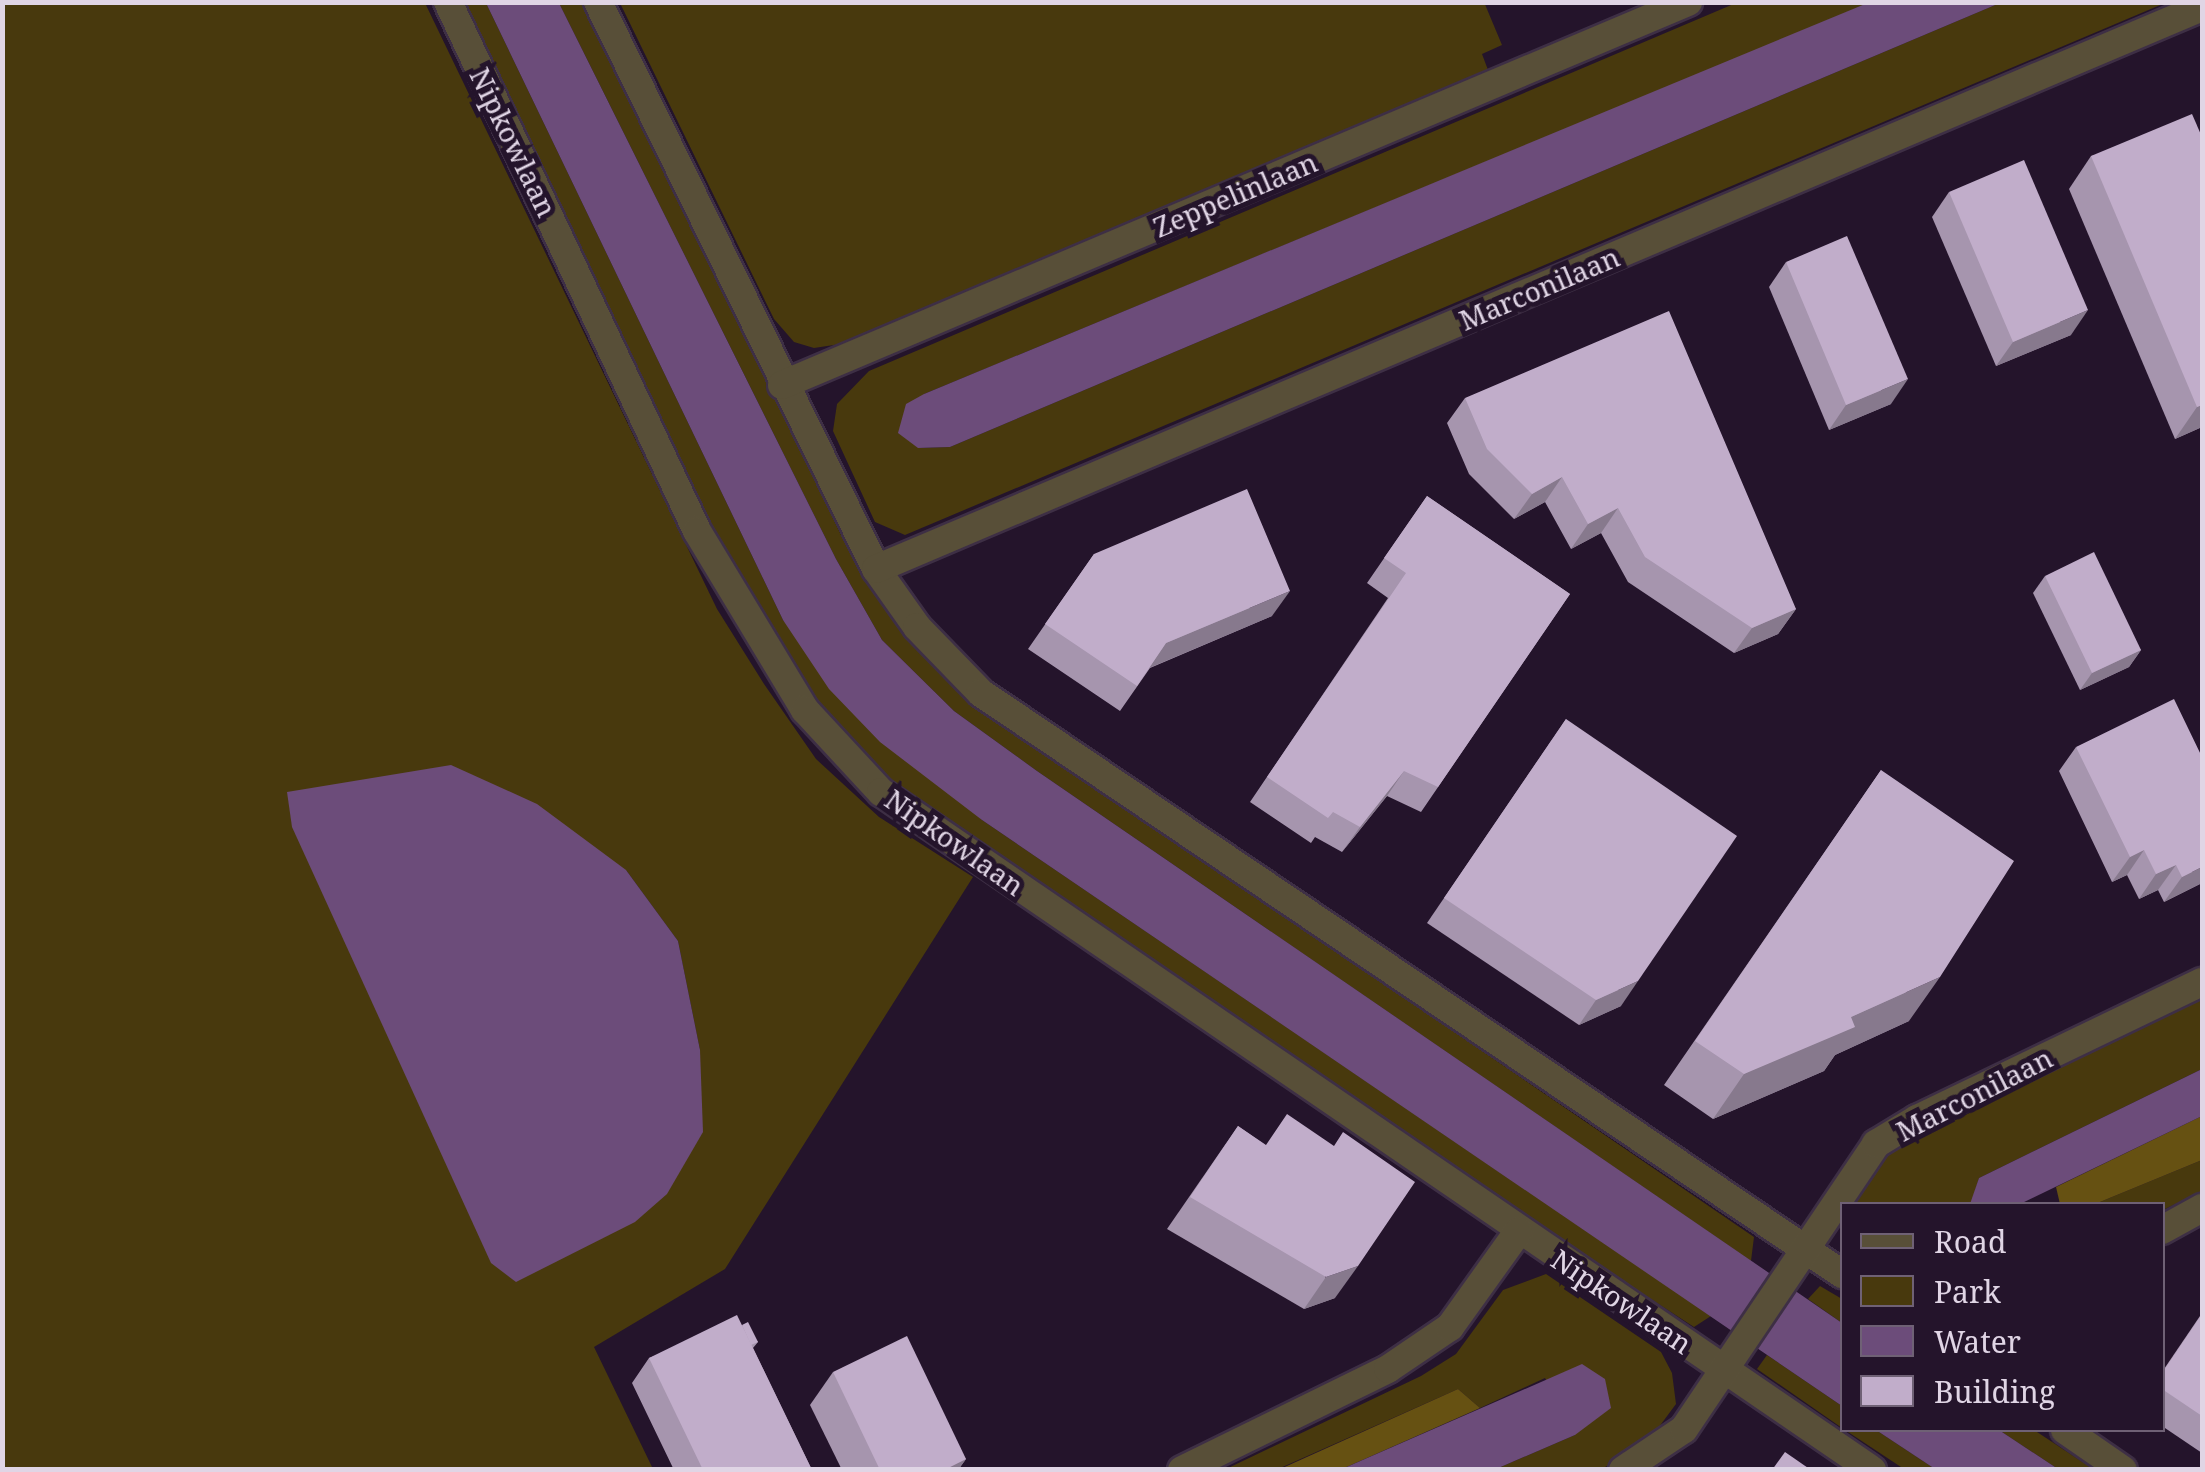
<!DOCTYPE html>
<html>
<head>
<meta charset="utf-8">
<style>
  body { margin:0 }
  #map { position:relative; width:2205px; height:1472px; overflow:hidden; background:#24142b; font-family:"Noto Serif",serif }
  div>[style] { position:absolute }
  .green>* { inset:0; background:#48390d }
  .forest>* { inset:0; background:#665112 }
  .water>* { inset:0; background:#6c4c7a }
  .roads { filter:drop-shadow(2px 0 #3e2f45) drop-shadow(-2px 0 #3e2f45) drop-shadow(0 2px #3e2f45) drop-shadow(0 -2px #3e2f45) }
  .minor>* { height:28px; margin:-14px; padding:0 14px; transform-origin:14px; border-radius:14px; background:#584f38 }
  .wall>* { inset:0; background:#a695ae }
  .shaded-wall>* { inset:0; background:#87798d }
  .building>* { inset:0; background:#c1adca }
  span { translate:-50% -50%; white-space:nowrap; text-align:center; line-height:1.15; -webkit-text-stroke:10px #24142b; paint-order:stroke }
  .street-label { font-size:28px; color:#e0d5e5 }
  .frame { position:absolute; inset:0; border:5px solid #e0d5e5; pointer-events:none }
  .legend { position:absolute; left:1840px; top:1202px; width:325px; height:230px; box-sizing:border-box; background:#24142b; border:2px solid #6f6175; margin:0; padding:12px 18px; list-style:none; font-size:30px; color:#e0d5e5 }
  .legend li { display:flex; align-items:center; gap:20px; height:50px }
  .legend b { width:50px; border:2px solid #6f6175 }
</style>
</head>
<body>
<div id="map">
  <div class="green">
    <i style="clip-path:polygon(1484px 2px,1502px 45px,1482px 54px,1488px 70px,847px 343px,814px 348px,794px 342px,774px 319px,620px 3px)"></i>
    <i style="clip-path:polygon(evenodd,3px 3px,425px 3px,717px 609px,764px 684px,816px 759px,879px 817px,973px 877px,725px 1269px,594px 1347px,653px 1469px,3px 1470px,3px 3px,626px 870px,678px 941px,700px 1050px,626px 870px)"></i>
    <i style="clip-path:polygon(464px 3px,486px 3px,783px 620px,982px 820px,1711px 1316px,1694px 1327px,1529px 1220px,902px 789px,832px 726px,773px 642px,724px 550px)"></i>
    <i style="clip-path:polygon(559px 3px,584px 3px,841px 535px,902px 630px,942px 672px,992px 716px,1754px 1237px,1751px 1261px,1037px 771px,954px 711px,882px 640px,836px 559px)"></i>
    <i style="clip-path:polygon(1736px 3px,1870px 3px,924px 394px,918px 448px,950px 447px,2000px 3px,2165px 3px,905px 535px,875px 522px,833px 431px,837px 404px,869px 371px)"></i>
    <i style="clip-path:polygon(2202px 996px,2202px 1069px,1979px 1178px,1971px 1204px,1847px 1204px,1865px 1175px,1890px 1153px)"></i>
    <i style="clip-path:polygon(2202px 1160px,2202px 1191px,2163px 1210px,2162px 1204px,2095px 1204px)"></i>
    <i style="clip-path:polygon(1546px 1274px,1661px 1352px,1672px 1373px,1676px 1404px,1653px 1435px,1613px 1463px,1601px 1469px,1496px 1469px,1575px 1435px,1545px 1378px,1480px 1408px,1458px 1389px,1278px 1469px,1224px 1470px,1421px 1376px,1456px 1354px,1503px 1290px)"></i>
    <i style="clip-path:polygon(1820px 1286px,1842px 1299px,1842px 1323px,1808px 1299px)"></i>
    <i style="clip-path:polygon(1767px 1355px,1842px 1406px,1842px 1428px,1757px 1369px)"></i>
    <i style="clip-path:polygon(1845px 1430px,1876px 1430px,1935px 1469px,1904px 1469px)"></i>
    <i style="clip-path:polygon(1999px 1430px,2034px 1430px,2093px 1469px,2058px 1469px)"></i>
  </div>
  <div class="forest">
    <i style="clip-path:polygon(2202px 1116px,2202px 1160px,2095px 1204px,2060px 1204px,2056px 1187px)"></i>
    <i style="clip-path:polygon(1458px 1389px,1480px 1408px,1342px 1469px,1278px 1470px)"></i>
  </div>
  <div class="water">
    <i style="clip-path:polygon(1870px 2px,2000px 3px,950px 447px,918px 448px,898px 433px,906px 404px,924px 394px)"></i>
    <i style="clip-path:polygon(486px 3px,559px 3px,836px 559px,882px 640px,954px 711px,1037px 771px,1842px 1323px,1842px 1406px,982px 820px,880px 742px,829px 689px,783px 620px)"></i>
    <i style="clip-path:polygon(451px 765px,537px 804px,626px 870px,678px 941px,700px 1050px,703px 1132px,667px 1194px,635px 1222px,516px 1282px,491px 1263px,292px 827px,287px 792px)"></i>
    <i style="clip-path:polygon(2202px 1069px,2202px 1116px,2020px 1204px,1970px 1204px,1979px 1178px)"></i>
    <i style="clip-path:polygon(1582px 1364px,1605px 1379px,1611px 1408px,1575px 1435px,1496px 1469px,1342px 1469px)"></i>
    <i style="clip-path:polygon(1876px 1430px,1999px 1430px,2058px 1469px,1935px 1469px)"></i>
  </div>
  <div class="roads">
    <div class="minor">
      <i style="left:448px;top:2px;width:585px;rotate:64.79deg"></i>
      <i style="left:697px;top:531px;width:209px;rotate:58.9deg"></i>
      <i style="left:805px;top:710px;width:112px;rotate:47.2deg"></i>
      <i style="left:881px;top:792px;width:1201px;rotate:34.38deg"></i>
      <i style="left:598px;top:2px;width:631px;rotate:63.88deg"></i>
      <i style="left:876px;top:569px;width:71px;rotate:54.7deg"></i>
      <i style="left:917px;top:627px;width:92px;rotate:45.9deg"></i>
      <i style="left:981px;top:693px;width:1039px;rotate:34.01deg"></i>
      <i style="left:782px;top:385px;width:984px;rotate:-22.92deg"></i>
      <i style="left:876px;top:569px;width:1440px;rotate:-22.97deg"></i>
      <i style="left:2162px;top:1230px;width:46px;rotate:-28.8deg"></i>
      <i style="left:2065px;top:1430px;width:70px;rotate:34.6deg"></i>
      <i style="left:1182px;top:1470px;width:229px;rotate:-26.1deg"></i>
      <i style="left:1388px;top:1369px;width:75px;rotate:-34.1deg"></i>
      <i style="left:1450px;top:1327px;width:117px;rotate:-54.4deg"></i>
      <i style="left:1623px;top:1470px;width:73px;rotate:-33.9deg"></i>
      <i style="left:1684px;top:1429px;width:344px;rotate:-56deg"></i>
      <i style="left:1876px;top:1144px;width:48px;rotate:-31.4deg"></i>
      <i style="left:1917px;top:1119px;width:316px;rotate:-25.7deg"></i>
    </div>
  </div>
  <div class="wall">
    <i style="clip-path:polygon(2202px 137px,2202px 427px,2175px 439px,2069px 189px,2091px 156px)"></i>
    <i style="clip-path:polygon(1949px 192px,2071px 335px,1996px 366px,1932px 217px)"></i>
    <i style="clip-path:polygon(1786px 262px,1891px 404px,1829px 430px,1769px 287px)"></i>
    <i style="clip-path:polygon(1465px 398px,1796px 609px,1778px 634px,1734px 653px,1628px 582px,1601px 533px,1571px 549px,1545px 502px,1514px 519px,1469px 474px,1447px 423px)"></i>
    <i style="clip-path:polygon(1427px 496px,1570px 594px,1421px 812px,1387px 796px,1342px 852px,1315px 837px,1311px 843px,1250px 802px,1388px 598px,1367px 583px)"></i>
    <i style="clip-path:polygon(1094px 554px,1272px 616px,1150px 668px,1120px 711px,1028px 649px)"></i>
    <i style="clip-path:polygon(2045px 576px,2141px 650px,2129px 667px,2080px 690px,2033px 593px)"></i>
    <i style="clip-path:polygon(1566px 719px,1621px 1006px,1579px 1025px,1427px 923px)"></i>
    <i style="clip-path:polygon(2076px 747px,2202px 883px,2164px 902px,2158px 890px,2139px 899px,2127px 875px,2112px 882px,2059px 771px)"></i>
    <i style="clip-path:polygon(1881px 770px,1909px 1021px,1835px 1055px,1824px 1071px,1713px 1119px,1664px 1085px)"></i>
    <i style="clip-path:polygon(1238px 1126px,1265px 1145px,1335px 1298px,1304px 1309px,1167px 1229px)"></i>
    <i style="clip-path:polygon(2202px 1313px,2202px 1453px,2162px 1426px,2162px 1372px)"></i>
    <i style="clip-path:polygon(742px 1325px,758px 1342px,753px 1348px,812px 1470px,674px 1470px,632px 1383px,649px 1358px)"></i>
    <i style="clip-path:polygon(833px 1372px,966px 1459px,958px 1470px,842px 1470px,810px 1405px)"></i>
  </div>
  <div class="shaded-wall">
    <i style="clip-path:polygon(2088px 310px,2071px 335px,1996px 366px,2013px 342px)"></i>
    <i style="clip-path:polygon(1908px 379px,1891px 404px,1829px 430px,1846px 405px)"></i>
    <i style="clip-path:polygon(2202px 405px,2202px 427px,2175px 439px,2197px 407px)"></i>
    <i style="clip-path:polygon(1562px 477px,1545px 502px,1514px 519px,1532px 494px)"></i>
    <i style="clip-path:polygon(1618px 508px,1601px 533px,1571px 549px,1588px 524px)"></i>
    <i style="clip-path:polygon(1290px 591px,1272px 616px,1149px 668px,1166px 643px)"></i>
    <i style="clip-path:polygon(1796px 609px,1778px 634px,1734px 653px,1752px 628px)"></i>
    <i style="clip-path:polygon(2141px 650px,2129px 667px,2080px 690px,2092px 673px)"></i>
    <i style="clip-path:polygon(1404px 771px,1387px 796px,1342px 852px,1360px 827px)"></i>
    <i style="clip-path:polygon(2144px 850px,2127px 875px,2112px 882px,2130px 857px)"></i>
    <i style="clip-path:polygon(2176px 865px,2158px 890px,2139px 899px,2156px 874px)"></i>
    <i style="clip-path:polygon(2202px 867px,2202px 883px,2164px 902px,2182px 877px)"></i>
    <i style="clip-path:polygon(1940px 977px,1909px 1021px,1835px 1055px,1824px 1071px,1713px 1119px,1744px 1074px,1851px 1017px)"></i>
    <i style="clip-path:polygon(1638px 981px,1621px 1006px,1579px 1025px,1596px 1000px)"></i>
    <i style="clip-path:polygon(1358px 1266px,1335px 1298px,1304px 1309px,1326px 1277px)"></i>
    <i style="clip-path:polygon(966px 1459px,958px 1470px,944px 1470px)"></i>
  </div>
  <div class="building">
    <i style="clip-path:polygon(2192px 114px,2202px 137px,2202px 405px,2197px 407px,2091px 156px)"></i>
    <i style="clip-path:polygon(2024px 160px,2088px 310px,2013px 342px,1949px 192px)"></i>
    <i style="clip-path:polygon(1847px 236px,1908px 379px,1846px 405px,1786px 262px)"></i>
    <i style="clip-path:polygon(1669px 311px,1796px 609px,1752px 628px,1645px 557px,1618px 508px,1588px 524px,1562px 477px,1532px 494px,1487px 449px,1465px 398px)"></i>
    <i style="clip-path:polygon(1247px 489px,1290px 591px,1166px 643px,1137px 686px,1045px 624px,1094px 554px)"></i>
    <i style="clip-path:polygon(1427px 496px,1570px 594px,1438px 787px,1404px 771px,1360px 827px,1333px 812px,1328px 818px,1267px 777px,1406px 573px,1384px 558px)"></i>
    <i style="clip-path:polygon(2094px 552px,2141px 650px,2092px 673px,2045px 576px)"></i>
    <i style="clip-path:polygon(2174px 699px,2202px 757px,2202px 867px,2182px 877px,2176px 865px,2156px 874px,2144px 850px,2130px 857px,2076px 747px)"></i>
    <i style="clip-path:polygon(1566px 719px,1737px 836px,1638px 981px,1596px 1000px,1444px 898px)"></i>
    <i style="clip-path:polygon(1881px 770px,2014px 861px,1940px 977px,1851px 1017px,1855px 1027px,1744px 1074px,1695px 1041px)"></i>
    <i style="clip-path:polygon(1287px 1114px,1334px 1146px,1343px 1132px,1415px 1182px,1358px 1266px,1326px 1277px,1190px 1197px,1238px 1126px,1266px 1145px)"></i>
    <i style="clip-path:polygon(2202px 1314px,2202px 1416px,2162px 1389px,2162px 1373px)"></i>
    <i style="clip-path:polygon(737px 1315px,812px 1470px,703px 1470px,649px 1358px)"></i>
    <i style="clip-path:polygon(748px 1322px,758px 1342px,751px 1345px,742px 1325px)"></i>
    <i style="clip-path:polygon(907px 1336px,966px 1459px,944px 1470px,880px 1470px,833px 1372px)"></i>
    <i style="clip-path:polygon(1785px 1452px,1811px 1470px,1772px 1470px)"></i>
  </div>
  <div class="street-label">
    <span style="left:514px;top:142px;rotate:64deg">Nipkowlaan</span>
    <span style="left:1235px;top:194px;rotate:-23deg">Zeppelinlaan</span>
    <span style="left:1539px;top:288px;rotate:-23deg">Marconilaan</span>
    <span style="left:955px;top:842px;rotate:35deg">Nipkowlaan</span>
    <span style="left:1974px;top:1094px;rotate:-27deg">Marconilaan</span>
    <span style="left:1622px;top:1301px;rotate:34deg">Nipkowlaan</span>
  </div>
  <div class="frame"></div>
  <ul class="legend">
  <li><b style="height:12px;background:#584f38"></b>Road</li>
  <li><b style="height:28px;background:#48390d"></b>Park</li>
  <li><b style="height:28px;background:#6c4c7a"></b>Water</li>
  <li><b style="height:28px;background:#c1adca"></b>Building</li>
  </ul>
</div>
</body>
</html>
